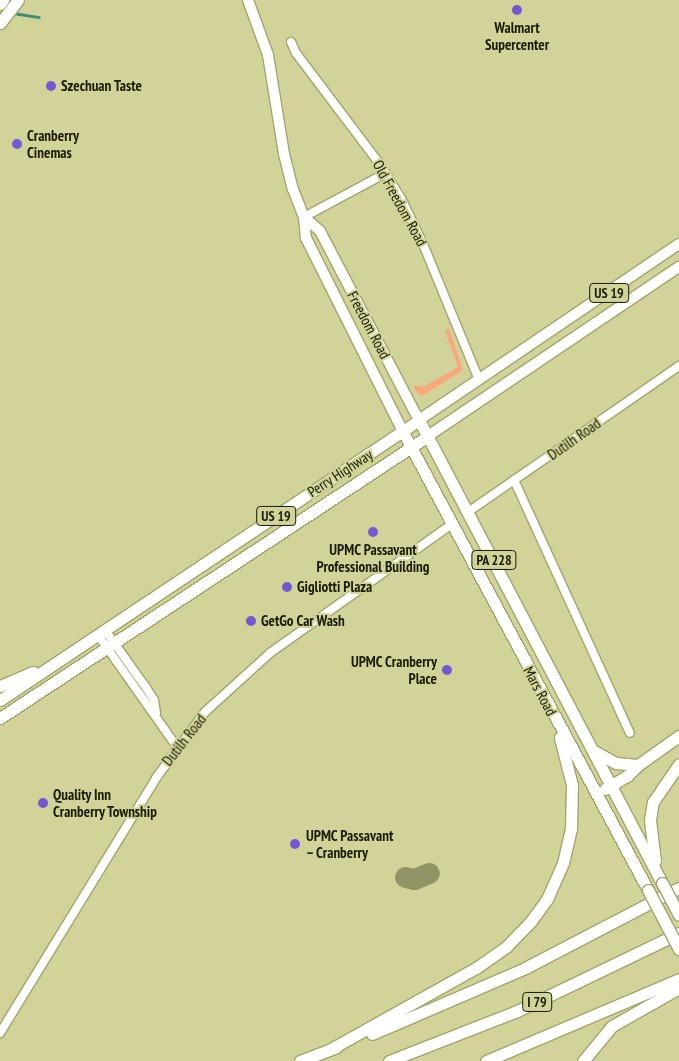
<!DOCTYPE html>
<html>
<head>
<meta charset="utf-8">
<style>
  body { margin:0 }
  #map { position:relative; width:679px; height:1061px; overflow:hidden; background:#d1d398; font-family:"PT Sans Narrow",sans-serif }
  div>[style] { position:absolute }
  .green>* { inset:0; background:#f7a87d }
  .stream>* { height:2.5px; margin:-1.25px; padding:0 1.25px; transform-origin:1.25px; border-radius:1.25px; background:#3b8f75 }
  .taxiway>* { height:21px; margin:-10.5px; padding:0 10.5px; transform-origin:10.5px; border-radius:10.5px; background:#929466 }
  .roads { filter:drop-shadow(1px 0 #a3a56c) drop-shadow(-1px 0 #a3a56c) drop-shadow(0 1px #a3a56c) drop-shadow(0 -1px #a3a56c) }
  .minor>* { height:8px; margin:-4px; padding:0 4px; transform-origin:4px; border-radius:4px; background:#fff }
  .major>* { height:10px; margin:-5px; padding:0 5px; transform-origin:5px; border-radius:5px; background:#fff }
  .highway>* { height:11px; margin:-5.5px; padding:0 5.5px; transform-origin:5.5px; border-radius:5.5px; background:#fff }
  .bridges { filter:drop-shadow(1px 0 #a3a56c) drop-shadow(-1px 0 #a3a56c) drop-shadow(0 1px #a3a56c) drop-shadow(0 -1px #a3a56c) }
  .highway-bridge>* { height:11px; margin:-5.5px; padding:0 5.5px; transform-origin:5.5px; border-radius:5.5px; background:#fff }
  .dots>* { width:14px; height:14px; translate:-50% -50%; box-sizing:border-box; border:2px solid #d1d398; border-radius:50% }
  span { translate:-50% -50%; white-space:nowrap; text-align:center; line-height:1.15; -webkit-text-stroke:4px #d1d398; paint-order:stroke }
  .shield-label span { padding:1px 4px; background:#d1d398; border:1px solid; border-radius:4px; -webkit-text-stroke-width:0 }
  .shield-label { font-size:14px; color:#1c1c05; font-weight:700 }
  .poi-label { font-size:15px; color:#1c1c05; font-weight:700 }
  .left { translate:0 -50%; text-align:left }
  .right { translate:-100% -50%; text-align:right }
  .street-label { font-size:15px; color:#1c1c05 }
</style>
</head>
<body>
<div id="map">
  <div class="green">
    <i style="clip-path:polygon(449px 328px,463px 370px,422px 396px,415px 391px,414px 385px,423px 387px,458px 367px,445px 331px)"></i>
  </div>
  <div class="stream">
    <i style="left:13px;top:13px;width:26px;rotate:9deg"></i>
  </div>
  <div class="taxiway">
    <i style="left:405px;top:877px;width:9px;rotate:13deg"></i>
    <i style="left:414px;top:879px;width:16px;rotate:-22deg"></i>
  </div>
  <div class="roads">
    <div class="minor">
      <i style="left:291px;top:42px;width:12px;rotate:66deg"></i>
      <i style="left:296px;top:53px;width:138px;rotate:53deg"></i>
      <i style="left:379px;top:163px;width:44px;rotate:58.1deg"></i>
      <i style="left:402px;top:200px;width:49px;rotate:64.5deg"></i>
      <i style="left:423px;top:244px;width:147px;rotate:67.6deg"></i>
      <i style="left:304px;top:217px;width:93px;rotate:-28.2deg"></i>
      <i style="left:514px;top:480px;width:278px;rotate:65.4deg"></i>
      <i style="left:468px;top:512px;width:257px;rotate:-34.7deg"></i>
      <i style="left:105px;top:630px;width:72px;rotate:54.6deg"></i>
      <i style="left:147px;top:689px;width:13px;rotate:58deg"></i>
      <i style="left:154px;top:700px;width:13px;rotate:81deg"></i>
      <i style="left:98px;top:635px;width:137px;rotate:54.8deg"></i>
      <i style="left:0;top:1033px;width:299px;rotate:-58.5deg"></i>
      <i style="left:156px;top:778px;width:82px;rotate:-53.4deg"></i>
      <i style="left:205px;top:712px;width:88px;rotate:-42.2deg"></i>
      <i style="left:270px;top:653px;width:223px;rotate:-35.3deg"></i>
    </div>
    <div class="major">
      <i style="left:248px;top:0;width:59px;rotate:70deg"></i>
      <i style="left:268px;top:55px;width:100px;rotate:80.8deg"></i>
      <i style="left:284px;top:154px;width:36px;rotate:76deg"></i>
      <i style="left:293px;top:189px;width:30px;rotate:69deg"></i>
      <i style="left:304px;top:217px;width:21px;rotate:85deg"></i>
      <i style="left:306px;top:238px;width:217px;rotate:63.4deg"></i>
      <i style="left:304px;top:217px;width:21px;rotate:41deg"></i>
      <i style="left:320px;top:231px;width:213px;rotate:62.4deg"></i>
      <i style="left:419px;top:420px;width:314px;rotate:-34.1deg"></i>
      <i style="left:428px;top:436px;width:303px;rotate:-34deg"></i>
    </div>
    <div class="highway">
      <i style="left:0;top:4px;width:5px;rotate:-53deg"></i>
      <i style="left:0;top:23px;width:29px;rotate:-52deg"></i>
      <i style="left:403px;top:432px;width:519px;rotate:61.86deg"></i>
      <i style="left:0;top:686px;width:36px;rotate:-23deg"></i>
      <i style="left:0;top:700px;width:504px;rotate:-33.75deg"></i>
      <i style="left:419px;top:420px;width:523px;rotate:62.31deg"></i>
      <i style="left:0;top:718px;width:513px;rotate:-33.38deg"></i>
      <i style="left:594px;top:751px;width:25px;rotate:29deg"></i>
      <i style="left:616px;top:763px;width:22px;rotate:5deg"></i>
      <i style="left:605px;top:789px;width:26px;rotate:-31deg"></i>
      <i style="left:627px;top:776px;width:16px;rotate:-45deg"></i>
      <i style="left:638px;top:765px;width:50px;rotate:-35.3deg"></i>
      <i style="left:655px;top:861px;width:41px;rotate:-97deg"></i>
      <i style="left:650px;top:820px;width:18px;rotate:-81deg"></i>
      <i style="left:653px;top:802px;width:46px;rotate:-55.6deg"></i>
      <i style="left:372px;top:1034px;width:167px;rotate:-23.3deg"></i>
      <i style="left:525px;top:968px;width:174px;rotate:-27.5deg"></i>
      <i style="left:329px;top:1050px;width:168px;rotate:-29.2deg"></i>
      <i style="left:476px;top:968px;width:37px;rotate:-35deg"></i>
      <i style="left:506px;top:947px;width:36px;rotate:-46deg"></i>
      <i style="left:531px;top:921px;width:27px;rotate:-54deg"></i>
      <i style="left:547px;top:899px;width:39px;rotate:-66deg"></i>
      <i style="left:563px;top:863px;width:35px;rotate:-77deg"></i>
      <i style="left:571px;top:829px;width:44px;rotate:-88.7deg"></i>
      <i style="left:572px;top:785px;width:49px;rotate:-104.3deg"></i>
      <i style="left:300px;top:1061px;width:39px;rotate:-21deg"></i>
      <i style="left:389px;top:1061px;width:135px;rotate:-21.3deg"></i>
      <i style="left:515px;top:1012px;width:182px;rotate:-25.7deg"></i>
      <i style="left:486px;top:1061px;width:210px;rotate:-23deg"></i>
      <i style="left:583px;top:1061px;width:45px;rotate:-50.4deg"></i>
      <i style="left:612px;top:1026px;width:77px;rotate:-29.6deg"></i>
    </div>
  </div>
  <div class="bridges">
    <div class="highway-bridge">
      <i style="left:662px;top:883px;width:36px;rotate:62deg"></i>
      <i style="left:648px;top:890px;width:67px;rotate:62.3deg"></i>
    </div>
  </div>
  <div class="dots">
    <i style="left:517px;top:10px;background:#7458d2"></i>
    <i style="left:51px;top:86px;background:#7458d2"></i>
    <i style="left:17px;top:144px;background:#7458d2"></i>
    <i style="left:373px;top:532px;background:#7458d2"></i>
    <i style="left:287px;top:587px;background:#7458d2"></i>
    <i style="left:251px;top:621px;background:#7458d2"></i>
    <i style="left:447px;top:670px;background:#7458d2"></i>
    <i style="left:43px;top:803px;background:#7458d2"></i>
    <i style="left:295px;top:844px;background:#7458d2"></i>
  </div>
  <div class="shield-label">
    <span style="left:609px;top:293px">US 19</span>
    <span style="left:276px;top:516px">US 19</span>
    <span style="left:494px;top:560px">PA 228</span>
    <span style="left:537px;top:1002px">I 79</span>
  </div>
  <div class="poi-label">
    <span style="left:517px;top:36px">Walmart<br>Supercenter</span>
    <span class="left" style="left:61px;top:86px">Szechuan Taste</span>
    <span class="left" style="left:27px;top:144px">Cranberry<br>Cinemas</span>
    <span style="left:373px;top:558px">UPMC Passavant<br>Professional Building</span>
    <span class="left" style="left:297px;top:587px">Gigliotti Plaza</span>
    <span class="left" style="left:261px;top:621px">GetGo Car Wash</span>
    <span class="right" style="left:437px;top:670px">UPMC Cranberry<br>Place</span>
    <span class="left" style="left:53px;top:803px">Quality Inn<br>Cranberry Township</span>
    <span class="left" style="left:306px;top:844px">UPMC Passavant<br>– Cranberry</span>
  </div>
  <div class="street-label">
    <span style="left:400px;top:203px;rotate:61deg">Old Freedom Road</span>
    <span style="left:369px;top:325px;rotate:62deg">Freedom Road</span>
    <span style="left:574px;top:439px;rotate:-35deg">Dutilh Road</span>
    <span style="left:340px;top:473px;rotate:-33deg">Perry Highway</span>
    <span style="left:540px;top:691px;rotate:62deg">Mars Road</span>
    <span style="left:184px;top:740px;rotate:-52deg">Dutilh Road</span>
  </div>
</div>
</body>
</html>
